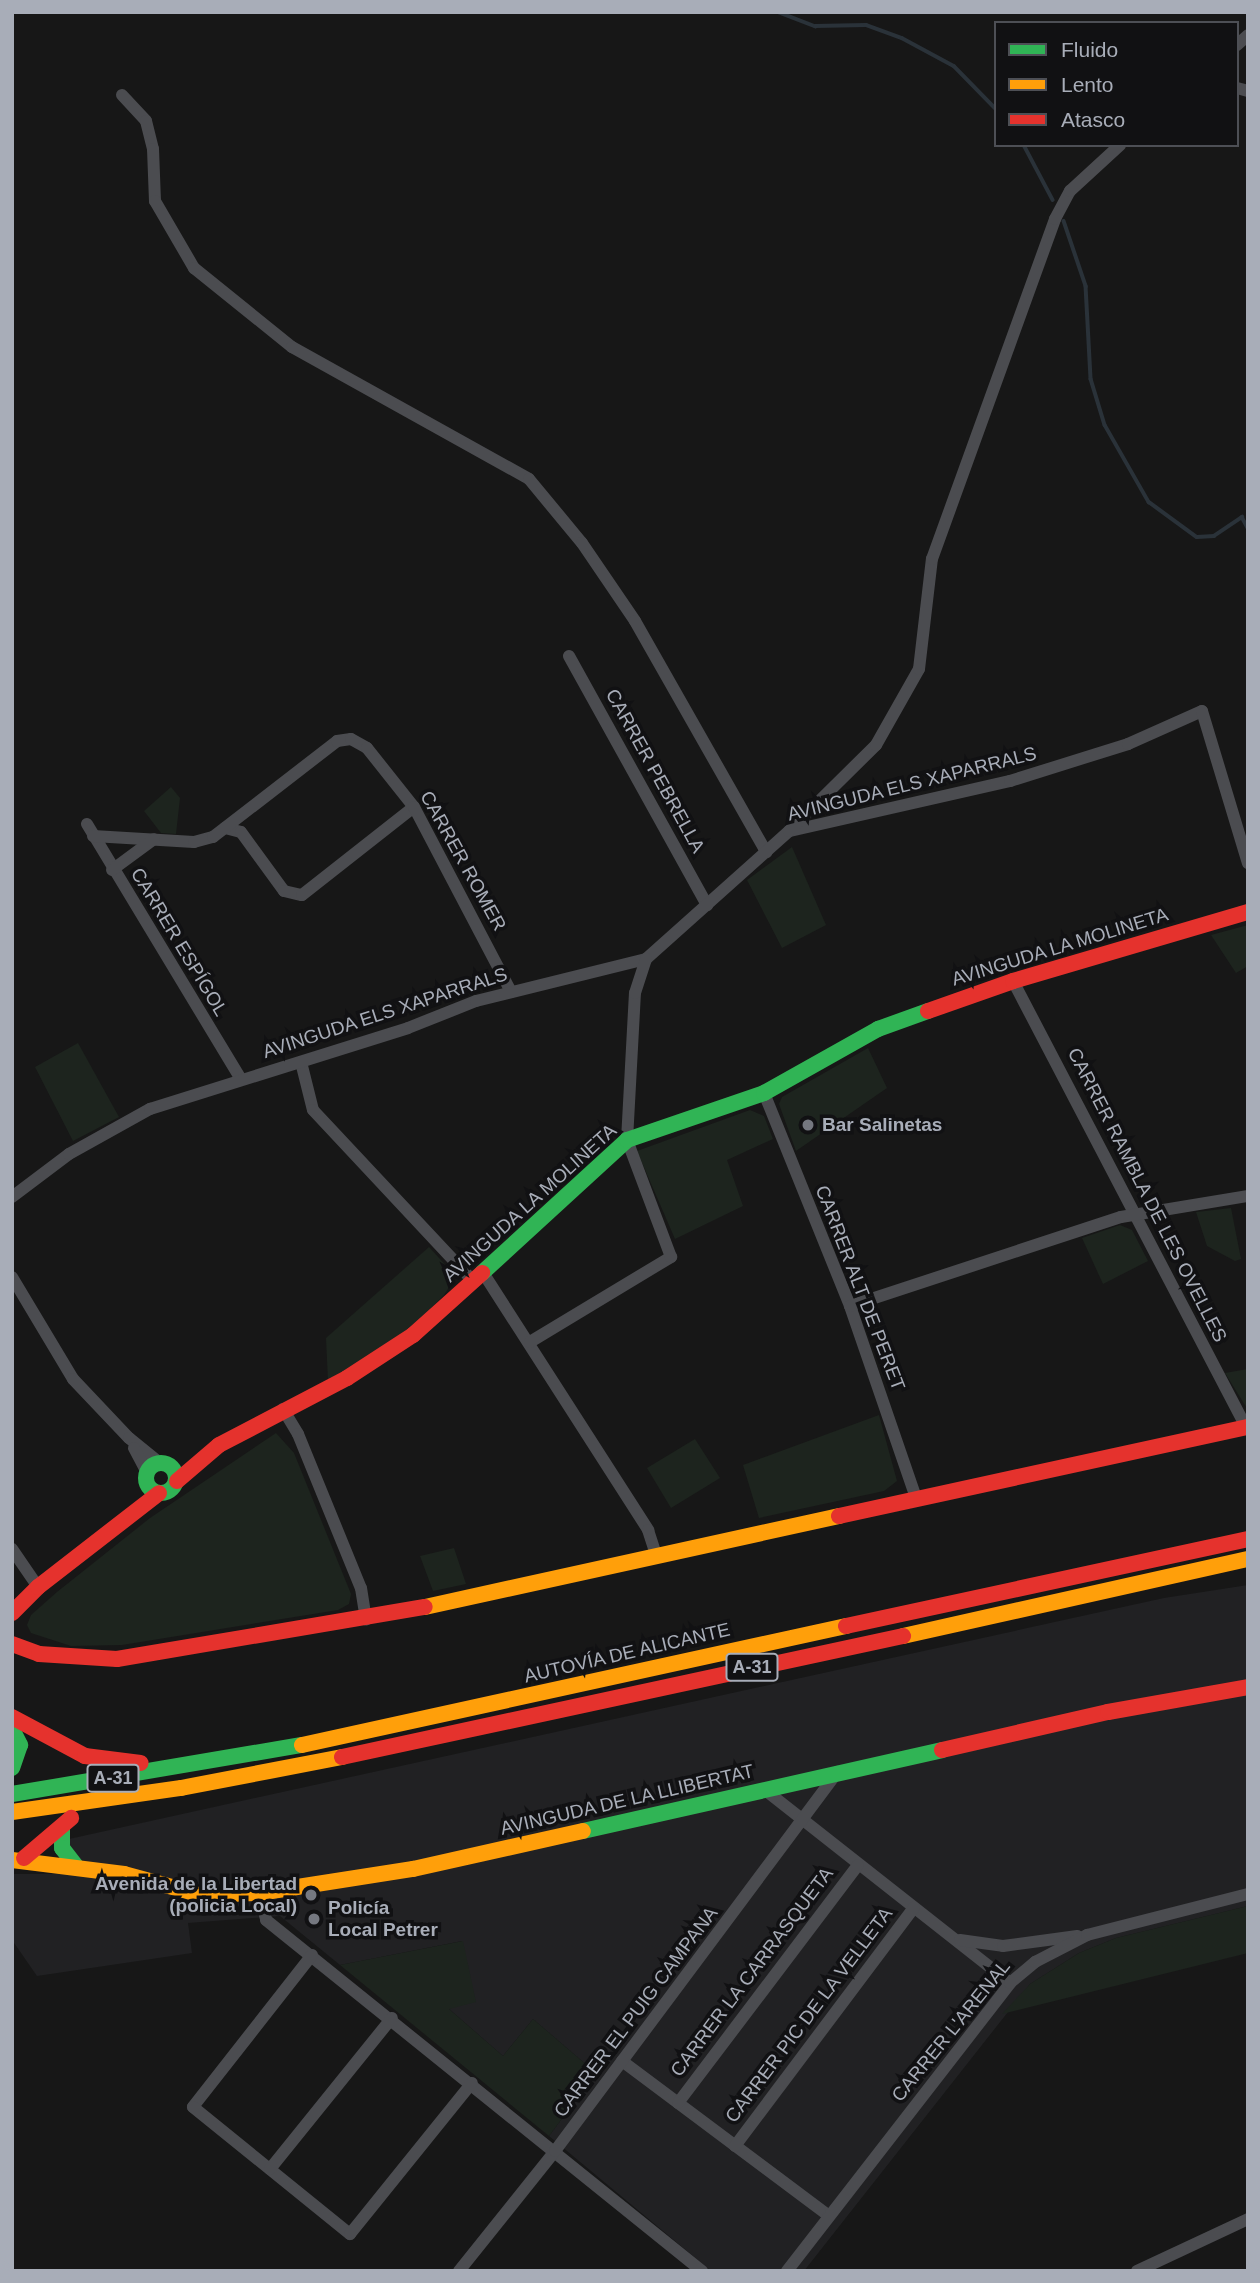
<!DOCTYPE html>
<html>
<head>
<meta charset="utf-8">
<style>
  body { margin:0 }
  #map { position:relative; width:1260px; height:2283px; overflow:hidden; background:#171717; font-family:Helvetica,sans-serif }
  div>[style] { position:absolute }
  .built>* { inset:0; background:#212123 }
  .green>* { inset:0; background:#1d241e }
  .stream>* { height:3.5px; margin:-1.75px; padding:0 1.75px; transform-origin:1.75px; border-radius:1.75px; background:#2a3239 }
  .street>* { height:12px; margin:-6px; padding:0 6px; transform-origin:6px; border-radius:6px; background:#4b4c50 }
  .fast>* { height:16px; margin:-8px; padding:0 8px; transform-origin:8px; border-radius:8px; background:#30b455 }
  .fast>.ring { margin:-8px; padding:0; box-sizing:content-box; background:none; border:16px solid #30b455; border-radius:50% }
  .slow>* { height:16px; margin:-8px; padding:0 8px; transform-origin:8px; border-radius:8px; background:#ff9f0a }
  .jam>* { height:16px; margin:-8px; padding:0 8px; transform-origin:8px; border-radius:8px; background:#e5322d }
  .dots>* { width:19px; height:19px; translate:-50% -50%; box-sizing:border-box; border:4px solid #111113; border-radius:50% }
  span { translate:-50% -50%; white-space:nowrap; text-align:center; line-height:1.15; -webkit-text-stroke:7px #111113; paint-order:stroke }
  .shield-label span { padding:2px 5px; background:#111113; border:2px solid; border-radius:5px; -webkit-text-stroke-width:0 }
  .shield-label { font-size:18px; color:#a8adb8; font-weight:700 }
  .street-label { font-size:19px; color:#a8adb8 }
  .poi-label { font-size:19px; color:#a8adb8; font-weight:700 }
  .left { translate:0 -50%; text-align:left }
  .right { translate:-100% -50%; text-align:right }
  .frame { position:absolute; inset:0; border:14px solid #a8adb8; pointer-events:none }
  .legend { position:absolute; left:994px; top:21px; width:245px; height:126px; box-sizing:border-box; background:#111113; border:2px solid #4d4f55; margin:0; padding:9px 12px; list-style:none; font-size:21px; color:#a8adb8 }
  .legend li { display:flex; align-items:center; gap:14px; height:35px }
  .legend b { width:35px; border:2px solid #4d4f55 }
</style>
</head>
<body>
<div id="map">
  <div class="built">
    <i style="clip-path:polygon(1248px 1585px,1248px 1906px,1116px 1938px,1079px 1953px,1030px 1984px,804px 2271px,711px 2271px,549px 2136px,596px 2073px,533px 2019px,503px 2056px,448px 2008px,462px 1941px,340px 1965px,280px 1916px,188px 1923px,192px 1953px,37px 1976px,12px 1940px,12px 1874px,70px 1874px,69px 1839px,1164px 1598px)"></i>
  </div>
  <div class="green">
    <i style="clip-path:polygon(171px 787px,180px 798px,176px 834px,161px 833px,144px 811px)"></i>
    <i style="clip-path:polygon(792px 847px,826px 925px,782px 948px,747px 880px)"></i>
    <i style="clip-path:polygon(1248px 925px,1248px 966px,1236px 973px,1211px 935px)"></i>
    <i style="clip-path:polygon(78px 1043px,119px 1117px,73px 1141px,35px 1067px)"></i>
    <i style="clip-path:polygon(868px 1048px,887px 1088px,796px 1151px,779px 1104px,782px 1097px)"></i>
    <i style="clip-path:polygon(750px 1110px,764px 1116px,773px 1139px,727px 1160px,743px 1206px,675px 1239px,637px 1151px)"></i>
    <i style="clip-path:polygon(1231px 1208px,1241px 1259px,1235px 1261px,1207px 1246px,1196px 1212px)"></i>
    <i style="clip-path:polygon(1120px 1225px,1132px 1230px,1148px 1261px,1103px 1284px,1082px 1238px)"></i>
    <i style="clip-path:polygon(429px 1247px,450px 1270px,451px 1284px,444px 1295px,415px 1325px,328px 1381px,326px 1338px)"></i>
    <i style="clip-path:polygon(1248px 1369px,1248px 1410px,1225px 1373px)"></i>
    <i style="clip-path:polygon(879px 1415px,897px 1481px,884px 1491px,759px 1518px,743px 1465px)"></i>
    <i style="clip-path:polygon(276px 1433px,294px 1453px,351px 1594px,349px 1604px,338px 1610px,122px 1645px,71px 1646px,31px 1633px,27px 1625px,31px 1615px,57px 1592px,150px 1518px)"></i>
    <i style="clip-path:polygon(695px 1439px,720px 1478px,671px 1508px,647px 1468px)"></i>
    <i style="clip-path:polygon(454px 1548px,466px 1584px,433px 1591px,420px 1556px)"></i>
    <i style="clip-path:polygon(1248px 1906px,1248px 1953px,1002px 2014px,1030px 1984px,1079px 1953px,1116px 1938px)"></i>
    <i style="clip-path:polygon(463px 1941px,476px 2002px,449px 2009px,503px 2056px,533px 2019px,596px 2073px,549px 2136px,340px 1965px)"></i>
  </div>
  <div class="stream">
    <i style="left:778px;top:12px;width:40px;rotate:21deg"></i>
    <i style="left:815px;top:26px;width:51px;rotate:-1.1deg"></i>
    <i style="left:866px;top:25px;width:38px;rotate:20deg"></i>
    <i style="left:902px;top:38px;width:59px;rotate:28.3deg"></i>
    <i style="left:954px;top:66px;width:60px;rotate:45.7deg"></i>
    <i style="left:1024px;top:145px;width:62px;rotate:62.2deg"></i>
    <i style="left:1064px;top:221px;width:69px;rotate:71.3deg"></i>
    <i style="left:1086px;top:286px;width:93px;rotate:86.9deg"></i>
    <i style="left:1091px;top:379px;width:48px;rotate:73.1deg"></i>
    <i style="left:1105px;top:425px;width:89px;rotate:60.3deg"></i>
    <i style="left:1149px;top:502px;width:59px;rotate:36.1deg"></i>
    <i style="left:1197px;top:537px;width:17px;rotate:-3deg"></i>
    <i style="left:1214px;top:536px;width:34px;rotate:-34deg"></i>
    <i style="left:1242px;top:517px;width:13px;rotate:61deg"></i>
  </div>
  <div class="street">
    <i style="left:1237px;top:45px;width:15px;rotate:-42deg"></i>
    <i style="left:1237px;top:88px;width:11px;rotate:15deg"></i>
    <i style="left:122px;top:95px;width:35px;rotate:47deg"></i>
    <i style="left:146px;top:121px;width:29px;rotate:76deg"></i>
    <i style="left:153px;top:149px;width:52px;rotate:87.8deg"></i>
    <i style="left:155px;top:201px;width:78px;rotate:59.8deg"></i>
    <i style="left:194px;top:268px;width:126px;rotate:38.9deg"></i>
    <i style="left:292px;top:347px;width:271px;rotate:29.1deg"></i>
    <i style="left:529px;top:479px;width:83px;rotate:50.4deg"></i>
    <i style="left:582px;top:543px;width:94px;rotate:55.8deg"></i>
    <i style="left:635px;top:621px;width:266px;rotate:60.4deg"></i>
    <i style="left:569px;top:656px;width:285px;rotate:61deg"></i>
    <i style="left:87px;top:824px;width:298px;rotate:58.9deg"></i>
    <i style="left:225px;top:828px;width:16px;rotate:14deg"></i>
    <i style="left:241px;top:832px;width:73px;rotate:53.9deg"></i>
    <i style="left:284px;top:891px;width:18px;rotate:13deg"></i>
    <i style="left:302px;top:895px;width:142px;rotate:-38.2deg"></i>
    <i style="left:790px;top:831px;width:226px;rotate:-12.8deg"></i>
    <i style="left:1010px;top:781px;width:124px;rotate:-17.4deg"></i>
    <i style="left:1128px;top:744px;width:81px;rotate:-24deg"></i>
    <i style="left:1202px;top:711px;width:159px;rotate:73.2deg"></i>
    <i style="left:93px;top:836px;width:101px;rotate:3.4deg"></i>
    <i style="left:194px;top:842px;width:20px;rotate:-15deg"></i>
    <i style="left:213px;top:837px;width:157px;rotate:-37.7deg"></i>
    <i style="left:337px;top:741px;width:14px;rotate:-8deg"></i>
    <i style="left:351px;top:739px;width:18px;rotate:29deg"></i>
    <i style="left:367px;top:748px;width:75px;rotate:51.5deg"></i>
    <i style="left:414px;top:807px;width:209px;rotate:62.3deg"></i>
    <i style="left:112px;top:870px;width:52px;rotate:-36.4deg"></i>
    <i style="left:1013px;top:981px;width:503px;rotate:62.42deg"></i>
    <i style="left:301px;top:1062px;width:49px;rotate:76deg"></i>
    <i style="left:313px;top:1110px;width:234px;rotate:46.9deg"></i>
    <i style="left:764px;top:1093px;width:230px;rotate:68deg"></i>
    <i style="left:850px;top:1306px;width:203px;rotate:71deg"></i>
    <i style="left:12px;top:1197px;width:71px;rotate:-37deg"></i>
    <i style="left:69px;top:1154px;width:93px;rotate:-29.1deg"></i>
    <i style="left:150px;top:1109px;width:270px;rotate:-17.4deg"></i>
    <i style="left:408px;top:1028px;width:73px;rotate:-21.7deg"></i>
    <i style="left:476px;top:1001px;width:175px;rotate:-13.9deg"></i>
    <i style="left:646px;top:959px;width:192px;rotate:-41.8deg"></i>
    <i style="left:789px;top:831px;width:122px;rotate:-44.7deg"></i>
    <i style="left:876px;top:745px;width:87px;rotate:-60.5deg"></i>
    <i style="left:919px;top:669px;width:111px;rotate:-83.3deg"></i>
    <i style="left:932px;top:559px;width:362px;rotate:-70.1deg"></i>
    <i style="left:1055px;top:219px;width:32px;rotate:-62deg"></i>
    <i style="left:1070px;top:191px;width:68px;rotate:-42.6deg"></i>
    <i style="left:482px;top:1271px;width:308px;rotate:57.3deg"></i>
    <i style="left:648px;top:1530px;width:28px;rotate:72deg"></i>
    <i style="left:12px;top:1277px;width:119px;rotate:59.1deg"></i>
    <i style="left:73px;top:1379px;width:81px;rotate:46.5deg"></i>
    <i style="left:129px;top:1438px;width:40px;rotate:39deg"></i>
    <i style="left:850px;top:1306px;width:285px;rotate:-18.2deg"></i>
    <i style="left:1121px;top:1217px;width:129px;rotate:-9.4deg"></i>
    <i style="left:530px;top:1342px;width:165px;rotate:-31.1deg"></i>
    <i style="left:671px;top:1257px;width:125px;rotate:-110.6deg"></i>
    <i style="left:627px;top:1140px;width:147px;rotate:-86.9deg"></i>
    <i style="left:635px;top:993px;width:36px;rotate:-72deg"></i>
    <i style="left:283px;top:1409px;width:29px;rotate:59deg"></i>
    <i style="left:298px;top:1434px;width:166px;rotate:67.8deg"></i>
    <i style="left:361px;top:1588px;width:32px;rotate:81deg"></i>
    <i style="left:134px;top:1448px;width:27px;rotate:62deg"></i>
    <i style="left:12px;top:1549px;width:46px;rotate:55.6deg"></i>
    <i style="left:765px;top:1790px;width:312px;rotate:38.2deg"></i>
    <i style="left:259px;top:1893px;width:28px;rotate:75deg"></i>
    <i style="left:266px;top:1920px;width:560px;rotate:38.84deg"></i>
    <i style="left:960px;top:1940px;width:43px;rotate:7.9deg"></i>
    <i style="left:1003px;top:1946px;width:75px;rotate:-7.7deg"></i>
    <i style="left:312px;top:1955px;width:193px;rotate:128.1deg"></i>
    <i style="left:193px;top:2107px;width:202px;rotate:39deg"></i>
    <i style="left:350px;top:2234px;width:194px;rotate:-51.1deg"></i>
    <i style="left:622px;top:2061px;width:257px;rotate:36.8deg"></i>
    <i style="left:678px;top:2103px;width:298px;rotate:-52.9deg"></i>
    <i style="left:735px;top:2146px;width:298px;rotate:-53.1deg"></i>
    <i style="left:270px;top:2169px;width:194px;rotate:-51.1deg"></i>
    <i style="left:459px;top:2271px;width:154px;rotate:-51.3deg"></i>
    <i style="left:555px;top:2151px;width:473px;rotate:-53.3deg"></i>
    <i style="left:787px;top:2271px;width:364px;rotate:-52.2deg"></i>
    <i style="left:1010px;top:1983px;width:33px;rotate:-40deg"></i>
    <i style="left:1035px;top:1962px;width:59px;rotate:-27.4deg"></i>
    <i style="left:1087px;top:1935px;width:166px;rotate:-14.3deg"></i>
    <i style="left:1137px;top:2271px;width:123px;rotate:-25.1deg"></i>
  </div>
  <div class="fast">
    <i style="left:482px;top:1273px;width:197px;rotate:-42.5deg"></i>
    <i style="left:627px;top:1140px;width:145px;rotate:-18.9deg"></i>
    <i style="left:764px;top:1093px;width:131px;rotate:-29.3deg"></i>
    <i style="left:878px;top:1029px;width:53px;rotate:-19.8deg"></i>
    <i class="ring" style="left:146px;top:1463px;width:14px;height:14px"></i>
    <i style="left:12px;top:1729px;width:18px;rotate:63deg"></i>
    <i style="left:20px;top:1745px;width:24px;rotate:109deg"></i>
    <i style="left:12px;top:1794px;width:294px;rotate:-9.6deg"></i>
    <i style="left:62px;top:1827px;width:21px;rotate:90deg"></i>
    <i style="left:62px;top:1848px;width:23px;rotate:52deg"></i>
    <i style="left:583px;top:1831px;width:368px;rotate:-12.7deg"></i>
  </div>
  <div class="slow">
    <i style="left:425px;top:1607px;width:424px;rotate:-12.4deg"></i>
    <i style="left:903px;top:1636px;width:353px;rotate:-12.6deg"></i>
    <i style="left:302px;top:1745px;width:557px;rotate:-12.34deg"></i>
    <i style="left:12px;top:1812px;width:171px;rotate:-8.1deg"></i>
    <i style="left:181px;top:1788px;width:164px;rotate:-10.9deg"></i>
    <i style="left:12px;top:1860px;width:113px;rotate:7.1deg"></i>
    <i style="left:124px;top:1874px;width:81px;rotate:15.1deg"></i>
    <i style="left:202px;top:1895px;width:57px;rotate:-2deg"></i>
    <i style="left:259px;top:1893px;width:156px;rotate:-8.9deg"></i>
    <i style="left:413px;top:1869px;width:174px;rotate:-12.6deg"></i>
  </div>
  <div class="jam">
    <i style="left:928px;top:1011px;width:90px;rotate:-19.4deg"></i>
    <i style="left:1013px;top:981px;width:245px;rotate:-16.4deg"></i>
    <i style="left:177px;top:1481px;width:55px;rotate:-40.6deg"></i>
    <i style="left:219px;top:1445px;width:144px;rotate:-27.6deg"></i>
    <i style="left:347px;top:1378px;width:79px;rotate:-33.1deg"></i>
    <i style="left:413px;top:1335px;width:93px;rotate:-41.9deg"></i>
    <i style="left:839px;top:1516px;width:419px;rotate:-12.3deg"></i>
    <i style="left:12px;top:1613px;width:37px;rotate:-45deg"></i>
    <i style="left:38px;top:1587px;width:153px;rotate:-37.8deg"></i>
    <i style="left:846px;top:1626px;width:411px;rotate:-12.2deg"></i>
    <i style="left:12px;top:1644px;width:29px;rotate:20deg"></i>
    <i style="left:39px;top:1654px;width:78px;rotate:3.7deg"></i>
    <i style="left:117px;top:1659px;width:312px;rotate:-9.6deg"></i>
    <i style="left:12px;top:1717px;width:83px;rotate:28.1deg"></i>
    <i style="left:85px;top:1756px;width:56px;rotate:7.1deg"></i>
    <i style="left:942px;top:1750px;width:170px;rotate:-12.9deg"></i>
    <i style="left:1108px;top:1712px;width:142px;rotate:-10.1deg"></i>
    <i style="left:342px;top:1757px;width:574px;rotate:-12.17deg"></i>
    <i style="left:24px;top:1858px;width:62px;rotate:-40.4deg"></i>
  </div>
  <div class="dots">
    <i style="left:808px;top:1125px;background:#757880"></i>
    <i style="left:311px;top:1895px;background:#757880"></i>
    <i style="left:314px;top:1919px;background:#757880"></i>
  </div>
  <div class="shield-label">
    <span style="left:752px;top:1667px">A-31</span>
    <span style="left:113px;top:1778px">A-31</span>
  </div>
  <div class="street-label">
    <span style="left:655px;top:771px;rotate:61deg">CARRER PEBRELLA</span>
    <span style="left:912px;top:784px;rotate:-14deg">AVINGUDA ELS XAPARRALS</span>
    <span style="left:463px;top:861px;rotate:61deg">CARRER ROMER</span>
    <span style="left:179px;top:942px;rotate:59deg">CARRER ESPÍGOL</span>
    <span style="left:1060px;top:947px;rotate:-17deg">AVINGUDA LA MOLINETA</span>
    <span style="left:385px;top:1013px;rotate:-18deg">AVINGUDA ELS XAPARRALS</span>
    <span style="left:1147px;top:1195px;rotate:63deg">CARRER RAMBLA DE LES OVELLES</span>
    <span style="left:530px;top:1203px;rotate:-42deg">AVINGUDA LA MOLINETA</span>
    <span style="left:860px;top:1288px;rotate:69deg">CARRER ALT DE PERET</span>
    <span style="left:627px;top:1653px;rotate:-13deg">AUTOVÍA DE ALICANTE</span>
    <span style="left:627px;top:1800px;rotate:-13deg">AVINGUDA DE LA LLIBERTAT</span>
    <span style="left:752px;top:1972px;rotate:-53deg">CARRER LA CARRASQUETA</span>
    <span style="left:636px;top:2012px;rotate:-53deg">CARRER EL PUIG CAMPANA</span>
    <span style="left:809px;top:2015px;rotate:-53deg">CARRER PIC DE LA VELLETA</span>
    <span style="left:951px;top:2031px;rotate:-51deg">CARRER L'ARENAL</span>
  </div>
  <div class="poi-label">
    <span class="left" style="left:822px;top:1125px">Bar Salinetas</span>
    <span class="right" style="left:297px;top:1895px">Avenida de la Libertad<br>(policia Local)</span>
    <span class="left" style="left:328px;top:1919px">Policía<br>Local Petrer</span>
  </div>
  <div class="frame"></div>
  <ul class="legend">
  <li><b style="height:9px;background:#30b455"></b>Fluido</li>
  <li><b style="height:9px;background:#ff9f0a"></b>Lento</li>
  <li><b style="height:9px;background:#e5322d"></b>Atasco</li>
  </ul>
</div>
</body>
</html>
